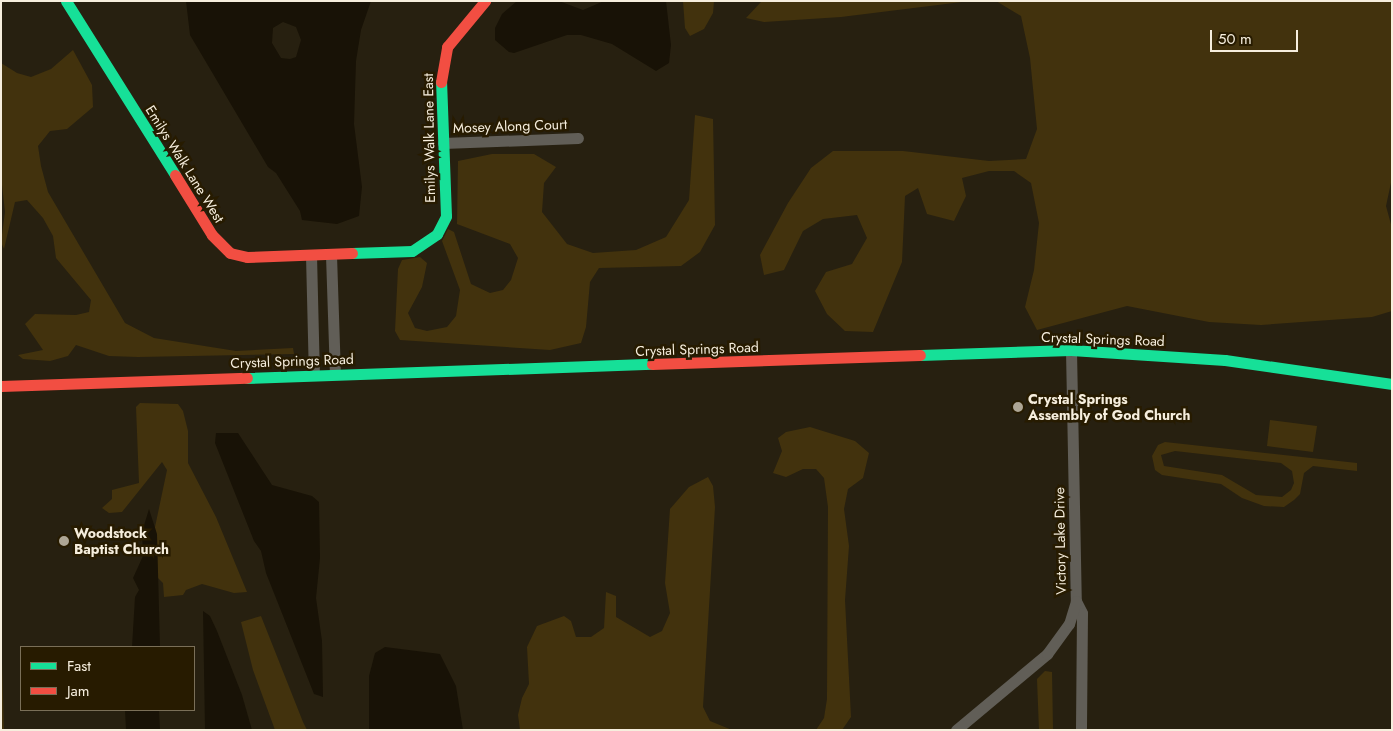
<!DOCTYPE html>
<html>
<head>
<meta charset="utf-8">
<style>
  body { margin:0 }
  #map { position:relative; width:1393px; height:731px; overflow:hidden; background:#272010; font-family:Jost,sans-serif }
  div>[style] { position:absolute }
  .green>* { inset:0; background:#42320d }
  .water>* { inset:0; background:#181206 }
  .street>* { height:11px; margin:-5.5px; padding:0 5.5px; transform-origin:5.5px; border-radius:5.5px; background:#615e57 }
  .fast>* { height:11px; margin:-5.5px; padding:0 5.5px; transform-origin:5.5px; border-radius:5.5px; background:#16e098 }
  .jam>* { height:11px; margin:-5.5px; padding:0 5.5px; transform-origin:5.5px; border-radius:5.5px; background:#f24e42 }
  .dots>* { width:14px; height:14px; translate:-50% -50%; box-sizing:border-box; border:2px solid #271b00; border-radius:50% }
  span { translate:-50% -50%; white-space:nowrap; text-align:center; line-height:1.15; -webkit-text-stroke:5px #271b00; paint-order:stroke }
  .street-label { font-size:14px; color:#f6eedd }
  .poi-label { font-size:14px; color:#f6eedd; font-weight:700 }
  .left { translate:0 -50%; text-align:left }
  .frame { position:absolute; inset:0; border:2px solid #f6eedd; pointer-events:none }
  .legend { position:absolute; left:20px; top:646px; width:175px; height:65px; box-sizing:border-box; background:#271b00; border:1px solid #7a6f58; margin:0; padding:6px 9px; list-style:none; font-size:15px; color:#f6eedd }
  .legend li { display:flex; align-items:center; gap:10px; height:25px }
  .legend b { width:25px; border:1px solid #7a6f58 }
  .scale { position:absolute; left:1210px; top:30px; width:88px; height:22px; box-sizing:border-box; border:2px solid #f6eedd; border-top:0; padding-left:6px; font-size:15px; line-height:18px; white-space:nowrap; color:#f6eedd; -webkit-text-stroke:4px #271b00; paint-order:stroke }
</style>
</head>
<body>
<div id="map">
  <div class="green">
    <i style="clip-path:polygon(683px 1px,714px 1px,713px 13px,704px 29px,690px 36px,685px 28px)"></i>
    <i style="clip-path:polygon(970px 1px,841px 17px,764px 22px,746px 18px,761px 2px)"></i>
    <i style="clip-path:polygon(996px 1px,1392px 1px,1392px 178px,1386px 206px,1392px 228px,1392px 311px,1372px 317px,1261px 325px,1209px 322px,1127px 306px,1037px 330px,1025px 307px,1034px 270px,1039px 223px,1031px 183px,1014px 171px,989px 171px,962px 178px,966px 196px,954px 221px,927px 214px,918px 188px,905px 196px,902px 262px,873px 332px,845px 331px,827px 314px,815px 291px,826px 272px,852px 264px,867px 238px,857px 215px,823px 219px,803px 231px,784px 270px,764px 275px,760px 255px,788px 203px,811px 168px,833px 151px,903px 151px,989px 161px,1026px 159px,1037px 129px,1030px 58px,1021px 16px)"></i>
    <i style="clip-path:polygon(73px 50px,92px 85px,93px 107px,67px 129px,50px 131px,38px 146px,41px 166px,48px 192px,125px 323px,154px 338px,236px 351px,293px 348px,294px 354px,138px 357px,109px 356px,76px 345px,68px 356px,50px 361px,23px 359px,18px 355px,43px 350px,25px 324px,35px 314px,76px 315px,89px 312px,91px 300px,56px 258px,53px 236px,43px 218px,27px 200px,15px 202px,4px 249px,1px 242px,5px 212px,1px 176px,1px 63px,17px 73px,31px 77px,51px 69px)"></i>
    <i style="clip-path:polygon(695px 115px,713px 119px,715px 225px,700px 252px,681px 266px,599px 268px,590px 282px,586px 327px,581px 343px,550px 350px,400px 340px,395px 331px,398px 269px,402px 260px,420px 257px,427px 263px,422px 287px,408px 313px,415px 328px,427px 331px,447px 327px,456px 316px,460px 290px,442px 241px,448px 229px,454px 232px,471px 284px,490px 293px,503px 290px,511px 280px,518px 258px,510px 244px,457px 224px,458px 161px,492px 154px,534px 154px,556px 167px,544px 183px,542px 212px,567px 244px,593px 253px,636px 250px,666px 237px,689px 200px)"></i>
    <i style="clip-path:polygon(140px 403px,178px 404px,183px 411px,188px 431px,188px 463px,216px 517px,247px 592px,234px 593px,202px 584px,186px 590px,183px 595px,164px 597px,163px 583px,157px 577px,155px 527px,167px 470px,162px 462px,122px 512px,109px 513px,102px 508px,112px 499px,112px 490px,139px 483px,136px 407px)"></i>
    <i style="clip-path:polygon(1270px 420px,1317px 426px,1313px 452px,1267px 446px)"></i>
    <i style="clip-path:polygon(810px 427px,855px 441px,869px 453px,863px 478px,848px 489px,844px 509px,849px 546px,845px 600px,851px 717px,842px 730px,816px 730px,824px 718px,827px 699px,828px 507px,824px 478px,816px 469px,803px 469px,786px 477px,773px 473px,782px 451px,778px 438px,786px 432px)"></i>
    <i style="clip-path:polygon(evenodd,1165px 442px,1357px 463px,1357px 471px,1313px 466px,1304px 473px,1300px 494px,1294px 500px,1284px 507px,1264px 506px,1242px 498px,1221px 484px,1162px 475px,1155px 470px,1152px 456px,1158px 445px,1165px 442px,1175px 451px,1281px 463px,1292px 471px,1294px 483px,1291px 490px,1282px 497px,1256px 495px,1222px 475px,1164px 466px,1161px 455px,1175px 451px)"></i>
    <i style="clip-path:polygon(708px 477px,713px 486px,715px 507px,703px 707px,710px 721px,732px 730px,520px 730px,518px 715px,522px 698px,529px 684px,527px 647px,537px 626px,564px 616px,571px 621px,576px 637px,591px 637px,604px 628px,606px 592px,616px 596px,616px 617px,650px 637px,662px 631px,670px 613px,665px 583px,670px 509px,689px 487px)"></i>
    <i style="clip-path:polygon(261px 616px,303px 722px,307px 730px,275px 730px,253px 670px,241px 622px)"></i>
    <i style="clip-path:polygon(1px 629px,4px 730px,1px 730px)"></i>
    <i style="clip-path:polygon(1045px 671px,1052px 672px,1053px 730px,1039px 730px,1037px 679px)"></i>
  </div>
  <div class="water">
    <i style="clip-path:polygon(evenodd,186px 1px,371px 1px,361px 30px,356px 61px,354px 124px,362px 187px,359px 216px,337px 224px,302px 220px,300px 211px,276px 173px,268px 167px,190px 35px,186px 1px,283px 22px,296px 27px,301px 40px,296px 57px,290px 59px,281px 58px,272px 43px,273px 28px,283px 22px)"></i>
    <i style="clip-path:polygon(517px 1px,559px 1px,583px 10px,604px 1px,666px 1px,671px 45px,669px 63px,656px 71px,612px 44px,581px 35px,567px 35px,514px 53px,509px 52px,495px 40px,495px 28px,502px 14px)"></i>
    <i style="clip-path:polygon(216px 433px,238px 433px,272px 485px,312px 496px,319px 502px,320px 558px,316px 598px,322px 641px,323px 697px,314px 694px,266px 573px,261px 551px,254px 541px,215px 443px)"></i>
    <i style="clip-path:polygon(149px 509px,157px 534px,160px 647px,132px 647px,135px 597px,139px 590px,133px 578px,143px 556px,142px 532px)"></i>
    <i style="clip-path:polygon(203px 611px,210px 616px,217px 631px,242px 695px,252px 730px,205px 730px)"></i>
    <i style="clip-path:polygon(385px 647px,440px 654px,456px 686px,463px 730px,369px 730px,369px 676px,375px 653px)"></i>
    <i style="clip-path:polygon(125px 710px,159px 710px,160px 730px,126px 730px)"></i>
  </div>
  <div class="street">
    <i style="left:443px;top:143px;width:135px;rotate:-2.1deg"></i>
    <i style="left:311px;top:255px;width:120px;rotate:88.6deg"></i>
    <i style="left:331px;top:255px;width:119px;rotate:88.1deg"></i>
    <i style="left:1071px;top:350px;width:251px;rotate:88.9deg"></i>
    <i style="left:1076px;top:601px;width:13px;rotate:63deg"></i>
    <i style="left:1082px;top:613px;width:117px;rotate:90.5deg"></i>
    <i style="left:956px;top:730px;width:119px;rotate:-39.9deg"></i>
    <i style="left:1047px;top:654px;width:37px;rotate:-54deg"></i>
    <i style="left:1069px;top:624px;width:24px;rotate:-73deg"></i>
  </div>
  <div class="fast">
    <i style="left:66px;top:1px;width:205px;rotate:57.9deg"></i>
    <i style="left:352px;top:253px;width:60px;rotate:-1.9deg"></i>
    <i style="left:412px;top:251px;width:30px;rotate:-34deg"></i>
    <i style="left:437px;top:234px;width:20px;rotate:-63deg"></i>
    <i style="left:446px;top:216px;width:134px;rotate:-92.1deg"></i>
    <i style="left:920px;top:355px;width:151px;rotate:-1.9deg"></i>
    <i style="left:1071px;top:350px;width:154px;rotate:3.7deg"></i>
    <i style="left:1225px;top:360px;width:169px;rotate:8.2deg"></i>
    <i style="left:247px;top:378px;width:405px;rotate:-2deg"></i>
  </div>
  <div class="jam">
    <i style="left:441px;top:82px;width:36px;rotate:-80deg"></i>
    <i style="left:447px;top:47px;width:60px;rotate:-50.4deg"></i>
    <i style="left:175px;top:175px;width:70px;rotate:58.3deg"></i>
    <i style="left:212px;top:235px;width:25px;rotate:45deg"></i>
    <i style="left:230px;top:253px;width:17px;rotate:13deg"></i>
    <i style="left:247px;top:257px;width:105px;rotate:-2.2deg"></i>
    <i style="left:652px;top:364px;width:268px;rotate:-1.9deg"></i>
    <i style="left:1px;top:386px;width:246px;rotate:-1.9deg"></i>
  </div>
  <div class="dots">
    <i style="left:1018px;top:407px;background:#aea695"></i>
    <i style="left:64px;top:541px;background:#aea695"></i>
  </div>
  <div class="street-label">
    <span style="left:510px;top:126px;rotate:-2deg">Mosey Along Court</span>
    <span style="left:429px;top:138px;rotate:-91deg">Emilys Walk Lane East</span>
    <span style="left:185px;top:164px;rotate:58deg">Emilys Walk Lane West</span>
    <span style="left:1103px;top:339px;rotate:2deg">Crystal Springs Road</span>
    <span style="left:697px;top:349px;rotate:-2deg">Crystal Springs Road</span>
    <span style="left:292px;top:361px;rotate:-2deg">Crystal Springs Road</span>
    <span style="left:1060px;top:541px;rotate:-91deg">Victory Lake Drive</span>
  </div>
  <div class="poi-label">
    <span class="left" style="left:1028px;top:407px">Crystal Springs<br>Assembly of God Church</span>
    <span class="left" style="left:74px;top:541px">Woodstock<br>Baptist Church</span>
  </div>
  <div class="frame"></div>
  <ul class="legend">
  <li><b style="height:6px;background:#16e098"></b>Fast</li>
  <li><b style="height:6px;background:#f24e42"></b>Jam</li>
  </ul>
  <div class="scale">50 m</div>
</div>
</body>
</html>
